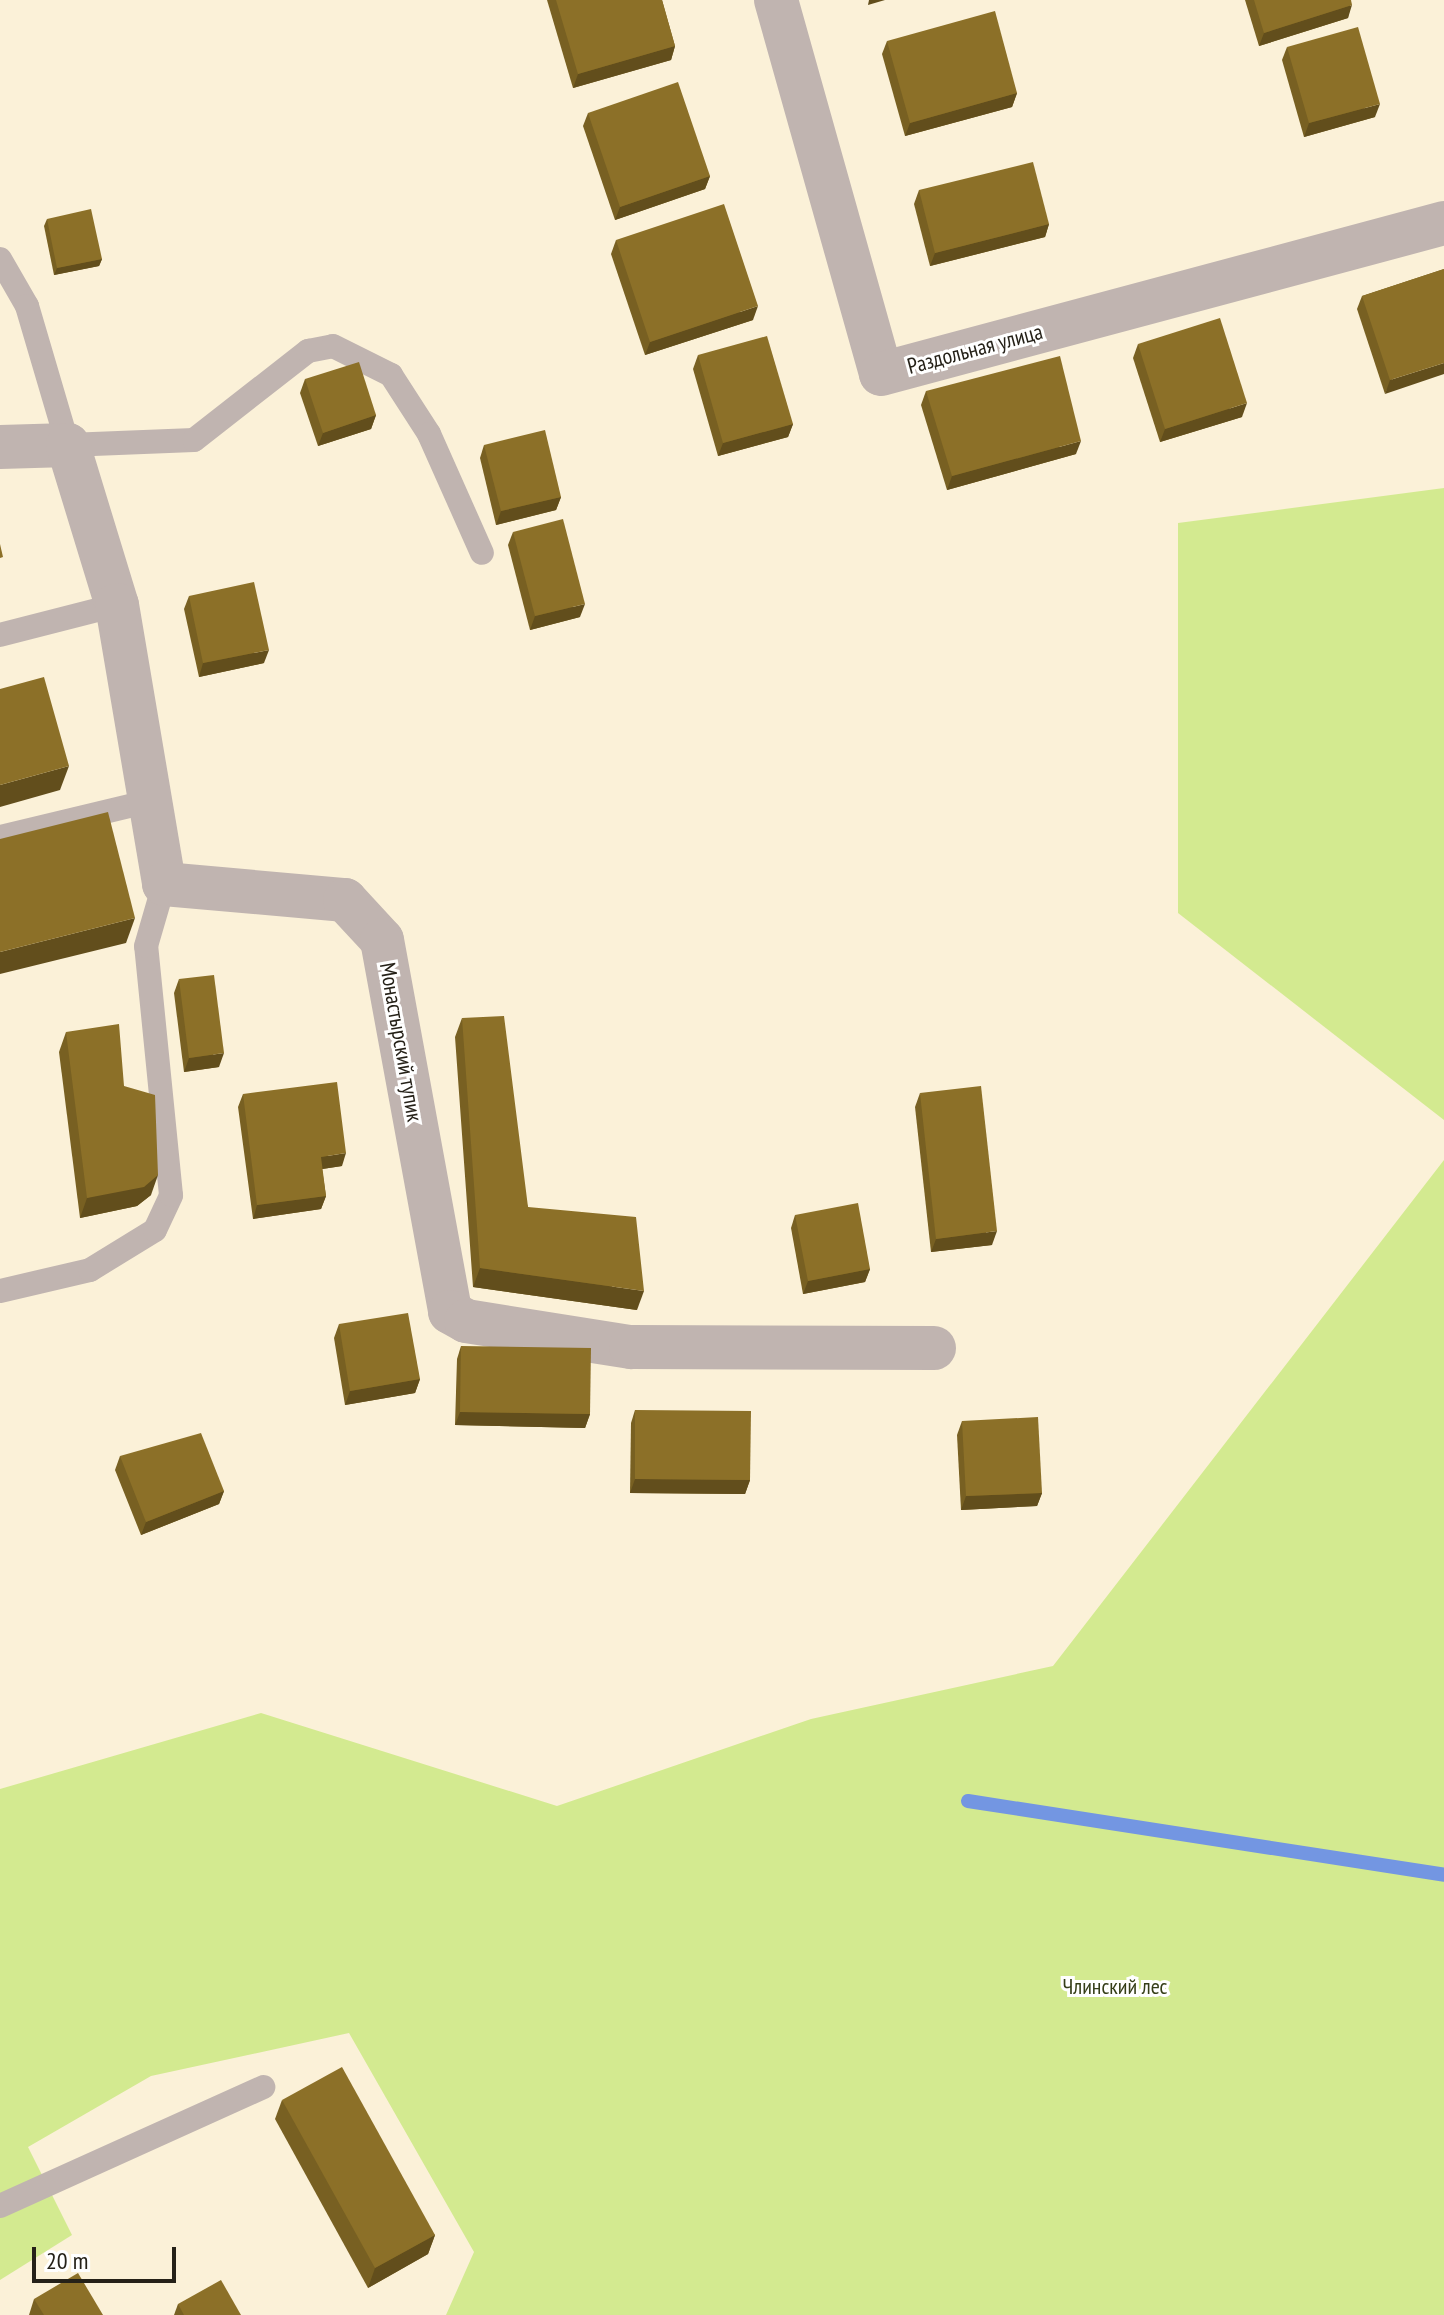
<!DOCTYPE html>
<html>
<head>
<meta charset="utf-8">
<style>
  body { margin:0 }
  #map { position:relative; width:1444px; height:2315px; overflow:hidden; background:#fbf1d8; font-family:"PT Sans Narrow",sans-serif }
  div>[style] { position:absolute }
  .green>* { inset:0; background:#d3ea90 }
  .stream>* { height:14px; margin:-7px; padding:0 7px; transform-origin:7px; border-radius:7px; background:#7396e2 }
  .lane>* { height:24px; margin:-12px; padding:0 12px; transform-origin:12px; border-radius:12px; background:#c0b4b0 }
  .street>* { height:44px; margin:-22px; padding:0 22px; transform-origin:22px; border-radius:22px; background:#c0b4b0 }
  .wall>* { inset:0; background:#786022 }
  .shaded-wall>* { inset:0; background:#624e1c }
  .building>* { inset:0; background:#8c7028 }
  span { translate:-50% -50%; white-space:nowrap; text-align:center; line-height:1.15; -webkit-text-stroke:6px #fff; paint-order:stroke }
  .street-label { font-size:22px; color:#252118 }
  .park-label { font-size:22px; color:#353e18 }
  .scale { position:absolute; left:32px; top:2247px; width:144px; height:36px; box-sizing:border-box; border:4px solid #252118; border-top:0; padding-left:10px; font-size:24px; line-height:28px; white-space:nowrap; color:#252118; -webkit-text-stroke:6px #fff; paint-order:stroke }
</style>
</head>
<body>
<div id="map">
  <div class="green">
    <i style="clip-path:polygon(1444px 488px,1444px 1120px,1178px 913px,1178px 523px)"></i>
    <i style="clip-path:polygon(1444px 1160px,1444px 2315px,446px 2315px,474px 2252px,349px 2033px,151px 2076px,28px 2147px,72px 2235px,0 2280px,0 1789px,261px 1713px,557px 1806px,811px 1719px,1053px 1666px)"></i>
  </div>
  <div class="stream">
    <i style="left:968px;top:1801px;width:482px;rotate:8.8deg"></i>
  </div>
  <div class="lane">
    <i style="left:0;top:259px;width:54px;rotate:60.1deg"></i>
    <i style="left:27px;top:306px;width:145px;rotate:73.6deg"></i>
    <i style="left:68px;top:445px;width:126px;rotate:-2.3deg"></i>
    <i style="left:194px;top:440px;width:145px;rotate:-38deg"></i>
    <i style="left:308px;top:351px;width:25px;rotate:-11deg"></i>
    <i style="left:333px;top:346px;width:65px;rotate:26.6deg"></i>
    <i style="left:391px;top:375px;width:70px;rotate:57.2deg"></i>
    <i style="left:429px;top:434px;width:130px;rotate:66deg"></i>
    <i style="left:0;top:635px;width:121px;rotate:-14.4deg"></i>
    <i style="left:0;top:837px;width:154px;rotate:-13.5deg"></i>
    <i style="left:0;top:1291px;width:92px;rotate:-13.1deg"></i>
    <i style="left:90px;top:1270px;width:76px;rotate:-31.6deg"></i>
    <i style="left:155px;top:1230px;width:38px;rotate:-65deg"></i>
    <i style="left:171px;top:1195px;width:250px;rotate:-95.7deg"></i>
    <i style="left:146px;top:946px;width:65px;rotate:-73.8deg"></i>
    <i style="left:0;top:2206px;width:289px;rotate:-24.3deg"></i>
  </div>
  <div class="street">
    <i style="left:776px;top:0;width:388px;rotate:74.3deg"></i>
    <i style="left:881px;top:374px;width:583px;rotate:-15.01deg"></i>
    <i style="left:0;top:447px;width:68px;rotate:-1.7deg"></i>
    <i style="left:68px;top:445px;width:167px;rotate:73deg"></i>
    <i style="left:117px;top:605px;width:283px;rotate:80.4deg"></i>
    <i style="left:164px;top:884px;width:182px;rotate:5.1deg"></i>
    <i style="left:345px;top:900px;width:54px;rotate:47.2deg"></i>
    <i style="left:382px;top:940px;width:378px;rotate:79.6deg"></i>
    <i style="left:450px;top:1312px;width:18px;rotate:29deg"></i>
    <i style="left:466px;top:1321px;width:167px;rotate:9deg"></i>
    <i style="left:631px;top:1347px;width:303px;rotate:0.2deg"></i>
  </div>
  <div class="wall">
    <i style="clip-path:polygon(547px 0,662px 0,675px 46px,671px 60px,573px 88px)"></i>
    <i style="clip-path:polygon(1245px 0,1351px 0,1348px 18px,1259px 46px)"></i>
    <i style="clip-path:polygon(887px 41px,1017px 93px,1012px 107px,905px 136px,882px 54px)"></i>
    <i style="clip-path:polygon(1287px 47px,1375px 117px,1304px 137px,1282px 60px)"></i>
    <i style="clip-path:polygon(588px 113px,710px 176px,705px 189px,615px 220px,583px 126px)"></i>
    <i style="clip-path:polygon(919px 190px,1049px 224px,1045px 237px,930px 266px,914px 204px)"></i>
    <i style="clip-path:polygon(47px 219px,102px 259px,99px 266px,54px 275px,44px 226px)"></i>
    <i style="clip-path:polygon(616px 240px,753px 320px,645px 355px,611px 254px)"></i>
    <i style="clip-path:polygon(1444px 269px,1385px 394px,1357px 309px,1362px 296px)"></i>
    <i style="clip-path:polygon(1138px 344px,1242px 417px,1160px 442px,1133px 358px)"></i>
    <i style="clip-path:polygon(698px 355px,793px 424px,788px 437px,718px 456px,693px 369px)"></i>
    <i style="clip-path:polygon(305px 379px,376px 415px,371px 429px,318px 446px,300px 393px)"></i>
    <i style="clip-path:polygon(926px 391px,1076px 454px,947px 490px,921px 405px)"></i>
    <i style="clip-path:polygon(484px 445px,561px 497px,556px 510px,496px 525px,480px 458px)"></i>
    <i style="clip-path:polygon(513px 532px,580px 617px,530px 630px,508px 545px)"></i>
    <i style="clip-path:polygon(189px 596px,264px 663px,199px 677px,184px 609px)"></i>
    <i style="clip-path:polygon(179px 979px,219px 1067px,184px 1072px,174px 993px)"></i>
    <i style="clip-path:polygon(462px 1018px,528px 1207px,637px 1310px,473px 1287px,455px 1037px)"></i>
    <i style="clip-path:polygon(66px 1032px,124px 1086px,151px 1195px,137px 1206px,80px 1218px,59px 1052px)"></i>
    <i style="clip-path:polygon(920px 1093px,992px 1245px,931px 1252px,915px 1107px)"></i>
    <i style="clip-path:polygon(243px 1094px,342px 1166px,322px 1169px,326px 1196px,321px 1209px,253px 1219px,238px 1107px)"></i>
    <i style="clip-path:polygon(795px 1215px,870px 1269px,865px 1282px,803px 1294px,791px 1228px)"></i>
    <i style="clip-path:polygon(339px 1324px,420px 1379px,415px 1393px,345px 1405px,334px 1338px)"></i>
    <i style="clip-path:polygon(461px 1346px,590px 1414px,585px 1428px,455px 1425px,457px 1359px)"></i>
    <i style="clip-path:polygon(635px 1410px,750px 1480px,745px 1494px,630px 1493px,631px 1423px)"></i>
    <i style="clip-path:polygon(962px 1421px,1042px 1493px,1037px 1506px,961px 1510px,957px 1435px)"></i>
    <i style="clip-path:polygon(120px 1456px,224px 1491px,219px 1504px,141px 1535px,115px 1470px)"></i>
    <i style="clip-path:polygon(282px 2100px,435px 2235px,428px 2254px,368px 2288px,275px 2119px)"></i>
    <i style="clip-path:polygon(34px 2299px,103px 2315px,29px 2315px)"></i>
    <i style="clip-path:polygon(178px 2304px,241px 2315px,174px 2315px)"></i>
  </div>
  <div class="shaded-wall">
    <i style="clip-path:polygon(869px 0,885px 0,868px 5px)"></i>
    <i style="clip-path:polygon(1352px 5px,1348px 18px,1259px 46px,1264px 33px)"></i>
    <i style="clip-path:polygon(675px 46px,671px 60px,573px 88px,578px 74px)"></i>
    <i style="clip-path:polygon(1017px 93px,1012px 107px,905px 136px,910px 123px)"></i>
    <i style="clip-path:polygon(1380px 104px,1375px 117px,1304px 137px,1309px 123px)"></i>
    <i style="clip-path:polygon(710px 176px,705px 189px,615px 220px,620px 207px)"></i>
    <i style="clip-path:polygon(1049px 224px,1045px 237px,930px 266px,935px 253px)"></i>
    <i style="clip-path:polygon(102px 259px,99px 266px,54px 275px,57px 268px)"></i>
    <i style="clip-path:polygon(758px 306px,753px 320px,645px 355px,650px 342px)"></i>
    <i style="clip-path:polygon(1444px 363px,1444px 374px,1385px 394px,1390px 380px)"></i>
    <i style="clip-path:polygon(1247px 403px,1242px 417px,1160px 442px,1165px 429px)"></i>
    <i style="clip-path:polygon(376px 415px,371px 429px,318px 446px,323px 433px)"></i>
    <i style="clip-path:polygon(793px 424px,788px 437px,718px 456px,723px 443px)"></i>
    <i style="clip-path:polygon(1081px 441px,1076px 454px,947px 490px,952px 476px)"></i>
    <i style="clip-path:polygon(561px 497px,556px 510px,496px 525px,501px 511px)"></i>
    <i style="clip-path:polygon(585px 604px,580px 617px,530px 630px,535px 616px)"></i>
    <i style="clip-path:polygon(269px 650px,264px 663px,199px 677px,203px 663px)"></i>
    <i style="clip-path:polygon(69px 766px,60px 790px,0 807px,0 785px)"></i>
    <i style="clip-path:polygon(135px 918px,126px 943px,0 974px,0 952px)"></i>
    <i style="clip-path:polygon(224px 1053px,219px 1067px,184px 1072px,189px 1058px)"></i>
    <i style="clip-path:polygon(346px 1153px,342px 1166px,316px 1170px,321px 1157px)"></i>
    <i style="clip-path:polygon(158px 1175px,151px 1195px,137px 1206px,80px 1218px,87px 1198px)"></i>
    <i style="clip-path:polygon(326px 1196px,321px 1209px,253px 1219px,257px 1205px)"></i>
    <i style="clip-path:polygon(997px 1231px,992px 1245px,931px 1252px,936px 1239px)"></i>
    <i style="clip-path:polygon(480px 1268px,644px 1291px,637px 1310px,473px 1287px)"></i>
    <i style="clip-path:polygon(870px 1269px,865px 1282px,803px 1294px,808px 1281px)"></i>
    <i style="clip-path:polygon(420px 1379px,415px 1393px,345px 1405px,350px 1391px)"></i>
    <i style="clip-path:polygon(460px 1412px,590px 1414px,585px 1428px,455px 1425px)"></i>
    <i style="clip-path:polygon(635px 1479px,750px 1480px,745px 1494px,630px 1493px)"></i>
    <i style="clip-path:polygon(224px 1491px,219px 1504px,141px 1535px,146px 1522px)"></i>
    <i style="clip-path:polygon(1042px 1493px,1037px 1506px,961px 1510px,966px 1496px)"></i>
    <i style="clip-path:polygon(435px 2235px,428px 2254px,368px 2288px,375px 2268px)"></i>
  </div>
  <div class="building">
    <i style="clip-path:polygon(556px 0,662px 0,675px 46px,578px 74px)"></i>
    <i style="clip-path:polygon(1254px 0,1351px 0,1352px 5px,1264px 33px)"></i>
    <i style="clip-path:polygon(995px 11px,1017px 93px,910px 123px,887px 41px)"></i>
    <i style="clip-path:polygon(1358px 27px,1380px 104px,1309px 123px,1287px 47px)"></i>
    <i style="clip-path:polygon(678px 82px,710px 176px,620px 207px,588px 113px)"></i>
    <i style="clip-path:polygon(1033px 162px,1049px 224px,935px 253px,919px 190px)"></i>
    <i style="clip-path:polygon(724px 204px,758px 306px,650px 342px,616px 240px)"></i>
    <i style="clip-path:polygon(91px 209px,102px 259px,57px 268px,47px 219px)"></i>
    <i style="clip-path:polygon(1444px 269px,1444px 363px,1390px 380px,1362px 296px)"></i>
    <i style="clip-path:polygon(1220px 318px,1247px 403px,1165px 429px,1138px 344px)"></i>
    <i style="clip-path:polygon(767px 336px,793px 424px,723px 443px,698px 355px)"></i>
    <i style="clip-path:polygon(1060px 356px,1081px 441px,952px 476px,926px 391px)"></i>
    <i style="clip-path:polygon(359px 362px,376px 415px,323px 433px,305px 379px)"></i>
    <i style="clip-path:polygon(545px 430px,561px 497px,501px 511px,484px 445px)"></i>
    <i style="clip-path:polygon(563px 519px,585px 604px,535px 616px,513px 532px)"></i>
    <i style="clip-path:polygon(0 544px,3px 557px,0 558px)"></i>
    <i style="clip-path:polygon(254px 582px,269px 650px,203px 663px,189px 596px)"></i>
    <i style="clip-path:polygon(44px 677px,69px 766px,0 785px,0 689px)"></i>
    <i style="clip-path:polygon(108px 812px,135px 918px,0 952px,0 839px)"></i>
    <i style="clip-path:polygon(214px 975px,224px 1053px,189px 1058px,179px 979px)"></i>
    <i style="clip-path:polygon(504px 1016px,528px 1207px,636px 1217px,644px 1291px,480px 1268px,462px 1018px)"></i>
    <i style="clip-path:polygon(119px 1024px,124px 1086px,155px 1095px,158px 1175px,144px 1187px,87px 1198px,66px 1032px)"></i>
    <i style="clip-path:polygon(337px 1082px,346px 1153px,321px 1157px,326px 1196px,257px 1205px,243px 1094px)"></i>
    <i style="clip-path:polygon(981px 1086px,997px 1231px,936px 1239px,920px 1093px)"></i>
    <i style="clip-path:polygon(858px 1203px,870px 1269px,808px 1281px,795px 1215px)"></i>
    <i style="clip-path:polygon(408px 1313px,420px 1379px,350px 1391px,339px 1324px)"></i>
    <i style="clip-path:polygon(461px 1346px,591px 1348px,590px 1414px,460px 1412px)"></i>
    <i style="clip-path:polygon(635px 1410px,751px 1411px,750px 1480px,635px 1479px)"></i>
    <i style="clip-path:polygon(1038px 1417px,1042px 1493px,966px 1496px,962px 1421px)"></i>
    <i style="clip-path:polygon(201px 1433px,224px 1491px,146px 1522px,120px 1456px)"></i>
    <i style="clip-path:polygon(342px 2067px,435px 2235px,375px 2268px,282px 2100px)"></i>
    <i style="clip-path:polygon(78px 2273px,103px 2315px,44px 2315px,34px 2299px)"></i>
    <i style="clip-path:polygon(221px 2280px,241px 2315px,184px 2315px,178px 2304px)"></i>
  </div>
  <div class="street-label">
    <span style="left:975px;top:349px;rotate:-15deg">Раздольная улица</span>
    <span style="left:401px;top:1042px;rotate:80deg">Монастырский тупик</span>
  </div>
  <div class="park-label">
    <span style="left:1115px;top:1987px">Члинский лес</span>
  </div>
  <div class="scale">20 m</div>
</div>
</body>
</html>
